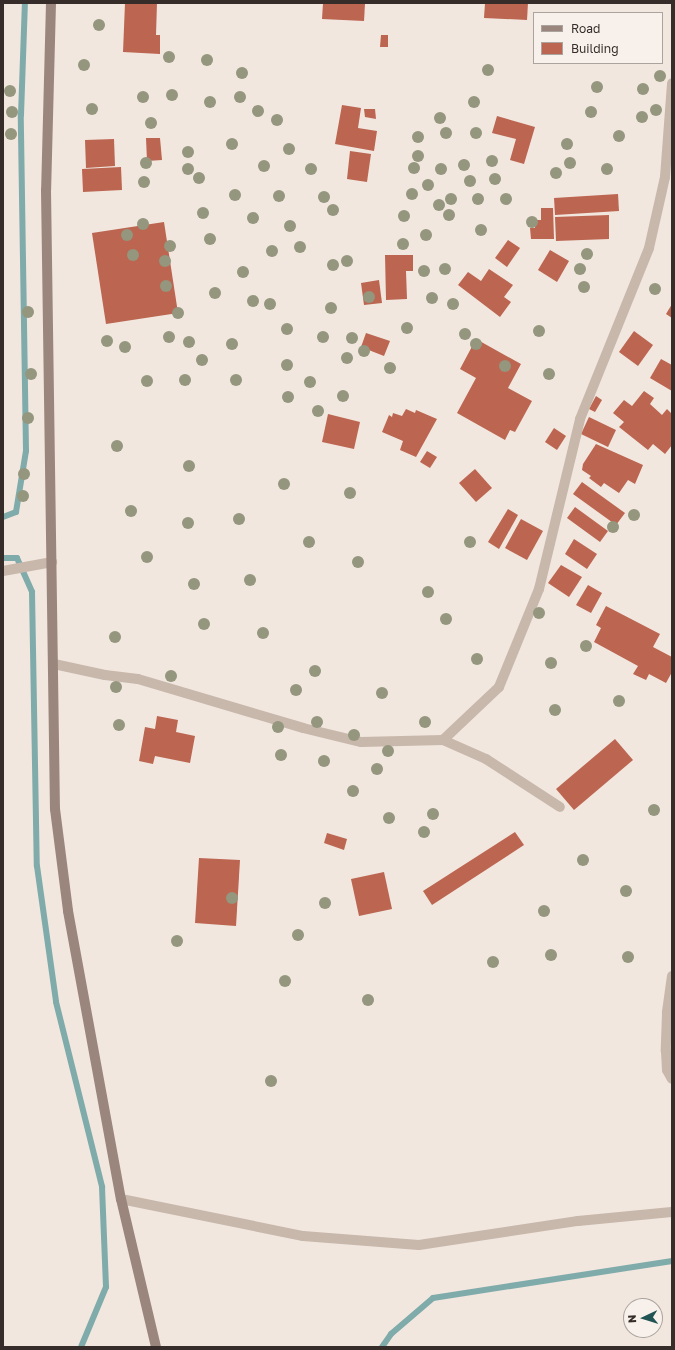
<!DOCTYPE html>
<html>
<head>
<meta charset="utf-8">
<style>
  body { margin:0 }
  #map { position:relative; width:675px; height:1350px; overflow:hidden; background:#f1e7de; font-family:"Golos Text",sans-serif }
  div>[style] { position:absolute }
  .stream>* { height:6px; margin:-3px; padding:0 3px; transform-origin:3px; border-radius:3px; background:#80abab }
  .building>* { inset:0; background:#bc6551 }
  .service>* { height:10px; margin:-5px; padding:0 5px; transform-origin:5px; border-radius:5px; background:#c8b7ab }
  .minor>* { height:10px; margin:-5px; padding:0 5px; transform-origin:5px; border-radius:5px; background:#c8b7ab }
  .secondary>* { height:10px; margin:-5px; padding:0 5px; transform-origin:5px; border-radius:5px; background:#9b867d }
  .trees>* { width:12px; height:12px; margin:-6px; border-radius:50%; background:#94967e }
  span { translate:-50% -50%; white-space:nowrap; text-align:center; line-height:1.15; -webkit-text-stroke:3px #f8f1eb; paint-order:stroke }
  .frame { position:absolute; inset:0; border:4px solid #362d2a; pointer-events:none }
  .legend { position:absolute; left:533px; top:12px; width:130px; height:52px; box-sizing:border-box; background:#f8f1eb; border:1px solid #aaa39e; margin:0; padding:5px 7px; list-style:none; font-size:12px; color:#362d2a }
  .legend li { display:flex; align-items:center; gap:8px; height:20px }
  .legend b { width:20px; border:1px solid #aaa39e }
  .north { position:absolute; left:623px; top:1298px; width:40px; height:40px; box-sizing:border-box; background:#f8f1eb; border:1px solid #aaa39e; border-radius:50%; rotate:266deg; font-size:11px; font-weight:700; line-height:16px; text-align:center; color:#362d2a }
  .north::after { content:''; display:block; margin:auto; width:14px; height:18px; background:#225455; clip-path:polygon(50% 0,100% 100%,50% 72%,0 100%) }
</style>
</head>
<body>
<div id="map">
  <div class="stream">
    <i style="left:3px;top:517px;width:14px;rotate:-21deg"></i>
    <i style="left:16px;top:512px;width:62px;rotate:-80.7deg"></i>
    <i style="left:26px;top:451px;width:336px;rotate:-90.9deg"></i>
    <i style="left:21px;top:115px;width:112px;rotate:-88deg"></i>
    <i style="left:3px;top:558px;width:14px"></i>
    <i style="left:17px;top:558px;width:37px;rotate:66deg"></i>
    <i style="left:32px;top:592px;width:274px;rotate:89deg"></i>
    <i style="left:37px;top:866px;width:137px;rotate:82deg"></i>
    <i style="left:56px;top:1002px;width:191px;rotate:76deg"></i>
    <i style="left:102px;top:1187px;width:100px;rotate:87.7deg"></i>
    <i style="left:106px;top:1287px;width:65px;rotate:112.6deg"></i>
    <i style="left:382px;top:1347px;width:16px;rotate:-55deg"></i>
    <i style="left:391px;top:1334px;width:55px;rotate:-40.6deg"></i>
    <i style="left:433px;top:1298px;width:242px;rotate:-8.8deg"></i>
  </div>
  <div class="building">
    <i style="clip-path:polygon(125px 3px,157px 3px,156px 35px,160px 35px,160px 54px,123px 52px)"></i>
    <i style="clip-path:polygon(323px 3px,365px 4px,364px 21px,322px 19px)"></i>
    <i style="clip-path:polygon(485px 3px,528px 3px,527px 20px,484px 18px)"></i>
    <i style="clip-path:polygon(381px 35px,388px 35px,388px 47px,380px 47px)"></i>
    <i style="clip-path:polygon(342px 105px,361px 108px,358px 128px,377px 131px,374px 151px,335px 144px)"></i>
    <i style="clip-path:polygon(364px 109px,375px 109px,376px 119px,365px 117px)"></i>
    <i style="clip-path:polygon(497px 116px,535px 127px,524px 164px,510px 160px,516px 139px,492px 133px)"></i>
    <i style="clip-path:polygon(146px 138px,160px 138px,162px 160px,147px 161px)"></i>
    <i style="clip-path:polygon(114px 139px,115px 166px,86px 168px,85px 140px)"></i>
    <i style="clip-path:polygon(350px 151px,371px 154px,367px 182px,347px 179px)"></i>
    <i style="clip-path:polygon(121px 167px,122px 190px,83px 192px,82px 169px)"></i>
    <i style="clip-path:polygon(618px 194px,619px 211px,555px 215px,554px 198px)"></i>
    <i style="clip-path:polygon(541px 208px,553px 208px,554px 239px,531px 239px,530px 228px,535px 228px,535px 220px,541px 220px)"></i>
    <i style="clip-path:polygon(609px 215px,609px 239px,556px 241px,555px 217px)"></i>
    <i style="clip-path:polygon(164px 222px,178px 313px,106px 324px,92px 233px)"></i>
    <i style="clip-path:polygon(508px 240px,520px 248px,507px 267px,495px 258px)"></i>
    <i style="clip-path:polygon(550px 250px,569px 261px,557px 282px,538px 270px)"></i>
    <i style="clip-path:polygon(385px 255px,413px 255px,413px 271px,406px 271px,407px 299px,386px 300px)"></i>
    <i style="clip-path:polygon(489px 269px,513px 285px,504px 297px,511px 302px,500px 317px,458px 285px,468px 272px,481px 281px)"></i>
    <i style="clip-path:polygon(379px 280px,382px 303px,364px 305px,361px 283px)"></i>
    <i style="clip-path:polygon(672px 304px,672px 318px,666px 314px)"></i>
    <i style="clip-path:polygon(634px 331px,653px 345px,638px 366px,619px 352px)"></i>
    <i style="clip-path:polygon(366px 333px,390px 341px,384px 356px,361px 347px)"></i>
    <i style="clip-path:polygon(476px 339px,521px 364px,508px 388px,532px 401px,515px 432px,510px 430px,505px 440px,457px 413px,476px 378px,460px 369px)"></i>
    <i style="clip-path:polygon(661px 359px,672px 365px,672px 391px,650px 378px)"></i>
    <i style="clip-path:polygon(644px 391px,654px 398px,650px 404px,662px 415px,667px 409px,672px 414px,672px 445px,665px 454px,653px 444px,648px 450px,619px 427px,624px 422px,613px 413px,624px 400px,632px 406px)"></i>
    <i style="clip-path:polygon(596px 396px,602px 400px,595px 412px,589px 409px)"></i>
    <i style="clip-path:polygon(406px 409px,415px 413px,416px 410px,437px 419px,416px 457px,400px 450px,403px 441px,382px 432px,389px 415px,392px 417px,393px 413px,402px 416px)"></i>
    <i style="clip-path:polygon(328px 414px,360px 422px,354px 449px,322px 442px)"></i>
    <i style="clip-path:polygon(589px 417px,616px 430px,608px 447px,581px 434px)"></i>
    <i style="clip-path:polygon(554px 428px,566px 436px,557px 450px,545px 442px)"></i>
    <i style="clip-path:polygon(596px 444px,643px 465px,635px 484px,628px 480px,619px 493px,604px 483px,601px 487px,589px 478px,591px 476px,582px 470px,583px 464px)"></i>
    <i style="clip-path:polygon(427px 451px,437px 457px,430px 468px,420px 462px)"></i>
    <i style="clip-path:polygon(475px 469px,492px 488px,476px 502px,459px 483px)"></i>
    <i style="clip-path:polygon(582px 482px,625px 513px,616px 525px,573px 494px)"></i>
    <i style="clip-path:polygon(575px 507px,608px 531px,600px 542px,567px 518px)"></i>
    <i style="clip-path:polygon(508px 509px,518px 515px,499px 549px,488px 542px)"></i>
    <i style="clip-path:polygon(521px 519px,543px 531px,527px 560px,505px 548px)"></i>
    <i style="clip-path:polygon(574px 539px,597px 554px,587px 569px,565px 554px)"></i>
    <i style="clip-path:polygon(561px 565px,582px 577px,569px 597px,548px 583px)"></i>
    <i style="clip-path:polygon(588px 585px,602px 593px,591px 613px,576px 605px)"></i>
    <i style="clip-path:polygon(606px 606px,660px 634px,653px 647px,672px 657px,672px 672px,666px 683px,649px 674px,646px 680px,633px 674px,638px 666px,594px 642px,601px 628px,596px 625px)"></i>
    <i style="clip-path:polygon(157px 716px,178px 720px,176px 732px,195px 736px,190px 763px,155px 756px,153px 764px,139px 761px,145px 727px,155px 729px)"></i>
    <i style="clip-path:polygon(615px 739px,633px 760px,574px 810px,556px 789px)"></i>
    <i style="clip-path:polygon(515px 832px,524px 845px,432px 905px,423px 891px)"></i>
    <i style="clip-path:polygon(327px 833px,347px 839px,344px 850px,324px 843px)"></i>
    <i style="clip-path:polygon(199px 858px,240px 860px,236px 926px,195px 923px)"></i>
    <i style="clip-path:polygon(384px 872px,392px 909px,359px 916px,351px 879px)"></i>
  </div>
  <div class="service">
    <i style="left:3px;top:571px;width:50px;rotate:-10.4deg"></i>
    <i style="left:672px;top:976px;width:37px;rotate:98deg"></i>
    <i style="left:667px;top:1013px;width:38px;rotate:92deg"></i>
    <i style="left:666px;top:1051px;width:19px;rotate:87deg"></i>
    <i style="left:667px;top:1070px;width:10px;rotate:61deg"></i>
  </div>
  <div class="minor">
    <i style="left:54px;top:664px;width:52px;rotate:12.2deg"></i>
    <i style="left:105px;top:675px;width:33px;rotate:7deg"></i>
    <i style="left:138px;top:679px;width:172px;rotate:16.5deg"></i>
    <i style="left:303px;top:728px;width:60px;rotate:13.6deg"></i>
    <i style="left:361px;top:742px;width:82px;rotate:-1.4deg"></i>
    <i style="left:443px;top:740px;width:47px;rotate:23.8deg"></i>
    <i style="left:486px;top:759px;width:88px;rotate:33deg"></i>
    <i style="left:443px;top:740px;width:77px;rotate:-43.4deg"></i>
    <i style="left:499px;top:687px;width:106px;rotate:-67.8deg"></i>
    <i style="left:539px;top:589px;width:175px;rotate:-76.4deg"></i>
    <i style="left:580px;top:419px;width:184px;rotate:-68deg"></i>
    <i style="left:649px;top:248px;width:73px;rotate:-77.3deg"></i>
    <i style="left:665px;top:177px;width:94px;rotate:-85.7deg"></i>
    <i style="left:121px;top:1199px;width:186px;rotate:11.5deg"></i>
    <i style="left:303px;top:1236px;width:116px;rotate:4.4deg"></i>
    <i style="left:419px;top:1245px;width:161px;rotate:-8.6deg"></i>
    <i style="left:578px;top:1221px;width:94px;rotate:-5.5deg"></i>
  </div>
  <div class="secondary">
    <i style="left:51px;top:3px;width:187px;rotate:91.5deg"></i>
    <i style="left:46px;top:190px;width:619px;rotate:89.17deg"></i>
    <i style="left:55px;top:809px;width:103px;rotate:82.7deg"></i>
    <i style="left:68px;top:911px;width:293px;rotate:79.6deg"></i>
    <i style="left:121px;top:1199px;width:152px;rotate:76.7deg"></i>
  </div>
  <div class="trees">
    <i style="left:99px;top:25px"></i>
    <i style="left:169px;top:57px"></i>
    <i style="left:207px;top:60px"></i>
    <i style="left:84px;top:65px"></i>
    <i style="left:488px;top:70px"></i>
    <i style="left:242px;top:73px"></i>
    <i style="left:660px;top:76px"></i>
    <i style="left:597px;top:87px"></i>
    <i style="left:643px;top:89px"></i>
    <i style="left:10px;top:91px"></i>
    <i style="left:172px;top:95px"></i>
    <i style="left:143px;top:97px"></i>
    <i style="left:240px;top:97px"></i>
    <i style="left:210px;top:102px"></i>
    <i style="left:474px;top:102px"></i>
    <i style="left:92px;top:109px"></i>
    <i style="left:656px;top:110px"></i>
    <i style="left:258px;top:111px"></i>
    <i style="left:12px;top:112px"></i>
    <i style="left:591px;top:112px"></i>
    <i style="left:642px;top:117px"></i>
    <i style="left:440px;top:118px"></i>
    <i style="left:277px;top:120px"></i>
    <i style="left:151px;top:123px"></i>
    <i style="left:446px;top:133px"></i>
    <i style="left:476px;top:133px"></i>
    <i style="left:11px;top:134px"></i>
    <i style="left:619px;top:136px"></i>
    <i style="left:418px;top:137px"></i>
    <i style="left:232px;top:144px"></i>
    <i style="left:567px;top:144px"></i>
    <i style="left:289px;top:149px"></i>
    <i style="left:188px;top:152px"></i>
    <i style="left:418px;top:156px"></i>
    <i style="left:492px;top:161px"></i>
    <i style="left:146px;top:163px"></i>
    <i style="left:570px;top:163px"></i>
    <i style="left:464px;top:165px"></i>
    <i style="left:264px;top:166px"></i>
    <i style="left:414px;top:168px"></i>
    <i style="left:188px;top:169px"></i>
    <i style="left:311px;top:169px"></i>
    <i style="left:441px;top:169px"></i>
    <i style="left:607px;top:169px"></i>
    <i style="left:556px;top:173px"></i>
    <i style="left:199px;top:178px"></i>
    <i style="left:495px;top:179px"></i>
    <i style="left:470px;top:181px"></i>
    <i style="left:144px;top:182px"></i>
    <i style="left:428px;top:185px"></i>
    <i style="left:412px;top:194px"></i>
    <i style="left:235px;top:195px"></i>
    <i style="left:279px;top:196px"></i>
    <i style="left:324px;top:197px"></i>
    <i style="left:451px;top:199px"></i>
    <i style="left:478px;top:199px"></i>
    <i style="left:506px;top:199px"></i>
    <i style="left:439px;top:205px"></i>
    <i style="left:333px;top:210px"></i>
    <i style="left:203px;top:213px"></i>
    <i style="left:449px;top:215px"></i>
    <i style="left:404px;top:216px"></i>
    <i style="left:253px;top:218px"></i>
    <i style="left:532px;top:222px"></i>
    <i style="left:143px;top:224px"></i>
    <i style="left:290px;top:226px"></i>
    <i style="left:481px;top:230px"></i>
    <i style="left:127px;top:235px"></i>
    <i style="left:426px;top:235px"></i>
    <i style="left:210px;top:239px"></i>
    <i style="left:403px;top:244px"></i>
    <i style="left:170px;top:246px"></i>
    <i style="left:300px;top:247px"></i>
    <i style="left:272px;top:251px"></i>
    <i style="left:587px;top:254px"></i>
    <i style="left:133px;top:255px"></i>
    <i style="left:165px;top:261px"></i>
    <i style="left:347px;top:261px"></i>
    <i style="left:333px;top:265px"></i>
    <i style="left:445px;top:269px"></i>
    <i style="left:580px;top:269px"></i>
    <i style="left:424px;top:271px"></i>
    <i style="left:243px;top:272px"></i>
    <i style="left:166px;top:286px"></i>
    <i style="left:584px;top:287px"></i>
    <i style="left:655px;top:289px"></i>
    <i style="left:215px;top:293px"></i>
    <i style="left:369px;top:297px"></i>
    <i style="left:432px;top:298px"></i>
    <i style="left:253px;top:301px"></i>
    <i style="left:270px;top:304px"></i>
    <i style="left:453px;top:304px"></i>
    <i style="left:331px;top:308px"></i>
    <i style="left:28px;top:312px"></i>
    <i style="left:178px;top:313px"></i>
    <i style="left:407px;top:328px"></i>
    <i style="left:287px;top:329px"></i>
    <i style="left:539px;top:331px"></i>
    <i style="left:465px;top:334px"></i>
    <i style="left:169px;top:337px"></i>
    <i style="left:323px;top:337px"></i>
    <i style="left:352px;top:338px"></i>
    <i style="left:107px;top:341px"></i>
    <i style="left:189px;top:342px"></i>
    <i style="left:232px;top:344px"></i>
    <i style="left:476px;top:344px"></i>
    <i style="left:125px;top:347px"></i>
    <i style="left:364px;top:351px"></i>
    <i style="left:347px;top:358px"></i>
    <i style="left:202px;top:360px"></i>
    <i style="left:287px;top:365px"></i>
    <i style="left:505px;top:366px"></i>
    <i style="left:390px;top:368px"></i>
    <i style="left:31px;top:374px"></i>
    <i style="left:549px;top:374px"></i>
    <i style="left:185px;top:380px"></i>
    <i style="left:236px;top:380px"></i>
    <i style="left:147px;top:381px"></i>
    <i style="left:310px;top:382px"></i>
    <i style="left:343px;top:396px"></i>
    <i style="left:288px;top:397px"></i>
    <i style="left:318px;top:411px"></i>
    <i style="left:28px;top:418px"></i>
    <i style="left:117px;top:446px"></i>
    <i style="left:189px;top:466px"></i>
    <i style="left:24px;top:474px"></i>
    <i style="left:284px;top:484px"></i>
    <i style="left:350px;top:493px"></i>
    <i style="left:23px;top:496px"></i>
    <i style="left:131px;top:511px"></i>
    <i style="left:634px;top:515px"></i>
    <i style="left:239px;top:519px"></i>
    <i style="left:188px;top:523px"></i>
    <i style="left:613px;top:527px"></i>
    <i style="left:309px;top:542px"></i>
    <i style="left:470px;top:542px"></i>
    <i style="left:147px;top:557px"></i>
    <i style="left:358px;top:562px"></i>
    <i style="left:250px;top:580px"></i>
    <i style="left:194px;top:584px"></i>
    <i style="left:428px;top:592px"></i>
    <i style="left:539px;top:613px"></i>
    <i style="left:446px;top:619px"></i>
    <i style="left:204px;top:624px"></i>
    <i style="left:263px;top:633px"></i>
    <i style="left:115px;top:637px"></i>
    <i style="left:586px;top:646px"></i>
    <i style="left:477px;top:659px"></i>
    <i style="left:551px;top:663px"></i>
    <i style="left:315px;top:671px"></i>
    <i style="left:171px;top:676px"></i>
    <i style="left:116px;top:687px"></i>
    <i style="left:296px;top:690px"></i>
    <i style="left:382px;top:693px"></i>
    <i style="left:619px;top:701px"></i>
    <i style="left:555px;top:710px"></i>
    <i style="left:317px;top:722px"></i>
    <i style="left:425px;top:722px"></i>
    <i style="left:119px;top:725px"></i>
    <i style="left:278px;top:727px"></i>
    <i style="left:354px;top:735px"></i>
    <i style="left:388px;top:751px"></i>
    <i style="left:281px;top:755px"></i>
    <i style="left:324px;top:761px"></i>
    <i style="left:377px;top:769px"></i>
    <i style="left:353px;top:791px"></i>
    <i style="left:654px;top:810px"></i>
    <i style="left:433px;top:814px"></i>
    <i style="left:389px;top:818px"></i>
    <i style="left:424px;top:832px"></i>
    <i style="left:583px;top:860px"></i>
    <i style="left:626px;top:891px"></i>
    <i style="left:232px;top:898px"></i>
    <i style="left:325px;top:903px"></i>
    <i style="left:544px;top:911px"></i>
    <i style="left:298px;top:935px"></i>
    <i style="left:177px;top:941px"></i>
    <i style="left:551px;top:955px"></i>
    <i style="left:628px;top:957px"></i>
    <i style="left:493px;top:962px"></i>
    <i style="left:285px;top:981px"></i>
    <i style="left:368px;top:1000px"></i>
    <i style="left:271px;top:1081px"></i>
  </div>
  <div class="frame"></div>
  <ul class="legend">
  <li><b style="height:5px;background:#9b867d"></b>Road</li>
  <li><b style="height:11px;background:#bc6551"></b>Building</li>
  </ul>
  <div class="north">N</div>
</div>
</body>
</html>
